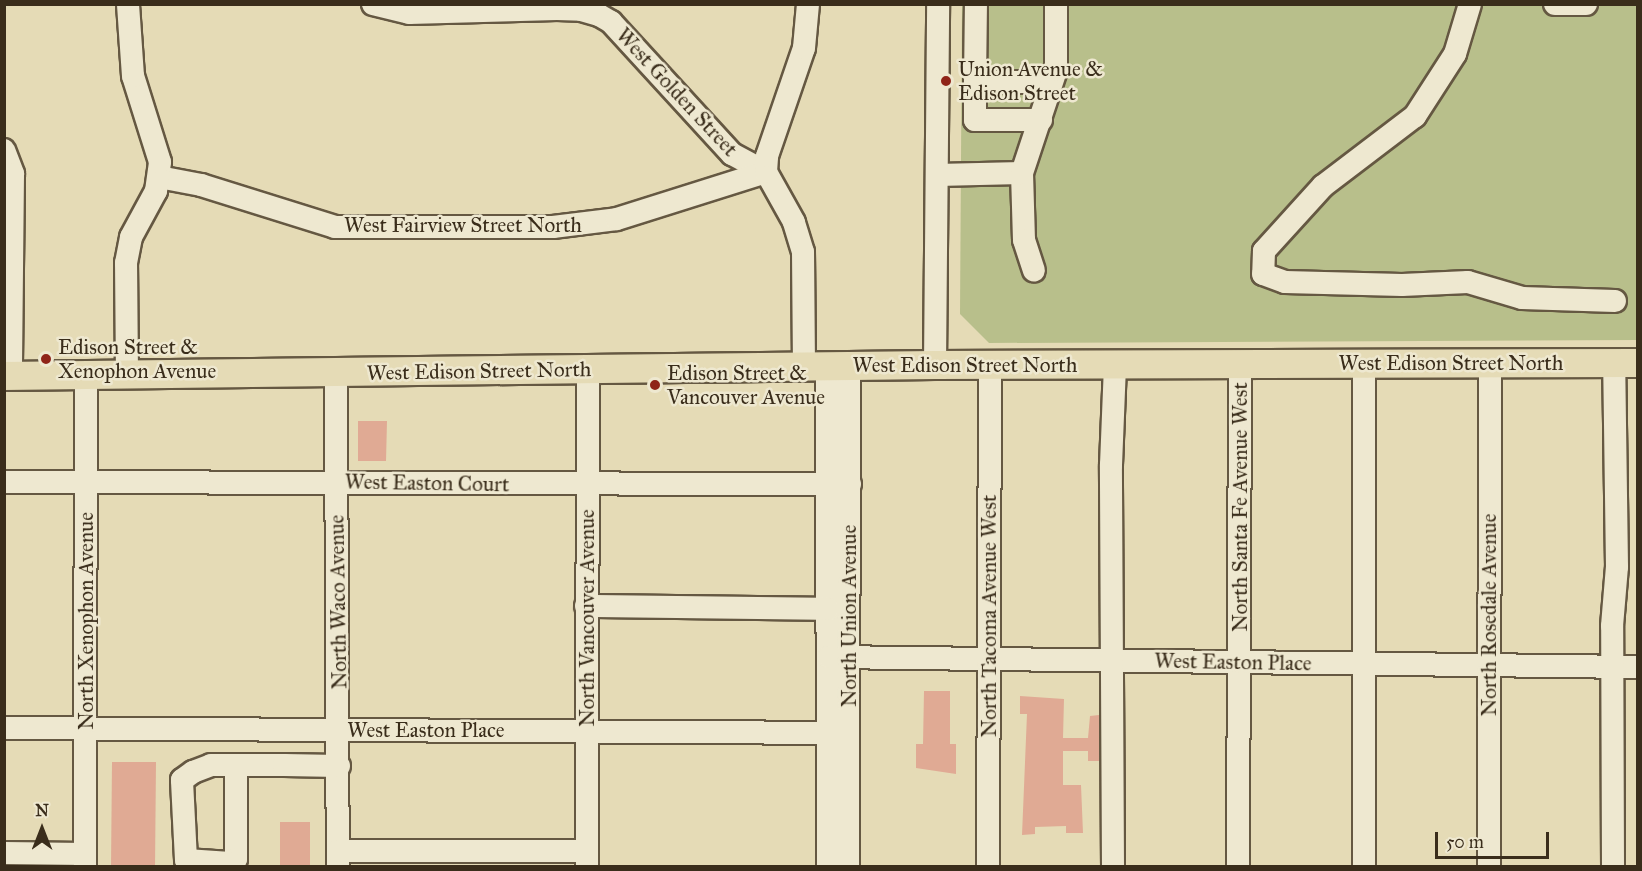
<!DOCTYPE html>
<html>
<head>
<meta charset="utf-8">
<style>
  body { margin:0 }
  #map { position:relative; width:1642px; height:871px; overflow:hidden; background:#e5dbb6; font-family:"IM FELL Great Primer",serif }
  div>[style] { position:absolute }
  .green>* { inset:0; background:#b8bf8b }
  .building>* { inset:0; background:#e0aa94 }
  .roads { filter:drop-shadow(2px 0 #655842) drop-shadow(-2px 0 #655842) drop-shadow(0 2px #655842) drop-shadow(0 -2px #655842) }
  .minor>* { height:22px; margin:-11px; padding:0 11px; transform-origin:11px; border-radius:11px; background:#eee8d0 }
  .major>* { height:28px; margin:-14px; padding:0 14px; transform-origin:14px; border-radius:14px; background:#e5dbb6 }
  .dots>* { width:16px; height:16px; translate:-50% -50%; box-sizing:border-box; border:3px solid #eee8d0; border-radius:50% }
  span { translate:-50% -50%; white-space:nowrap; text-align:center; line-height:1.15; -webkit-text-stroke:5px #eee8d0; paint-order:stroke }
  .poi-label { font-size:21px; color:#3a2d1b }
  .left { translate:0 -50%; text-align:left }
  .street-label { font-size:21px; color:#3a2d1b }
  .frame { position:absolute; inset:0; border:6px solid #3a2d1b; pointer-events:none }
  .north { position:absolute; left:12px; top:799px; width:60px; height:60px; -webkit-text-stroke:4px #eee8d0; paint-order:stroke; rotate:0deg; font-size:16px; font-weight:700; line-height:24px; text-align:center; color:#3a2d1b }
  .north::after { content:''; display:block; margin:auto; width:21px; height:27px; background:#3a2d1b; clip-path:polygon(50% 0,100% 100%,50% 72%,0 100%) }
  .scale { position:absolute; left:1435px; top:832px; width:114px; height:27px; box-sizing:border-box; border:3px solid #3a2d1b; border-top:0; padding-left:8px; font-size:18px; line-height:21px; white-space:nowrap; color:#3a2d1b; -webkit-text-stroke:4px #eee8d0; paint-order:stroke }
</style>
</head>
<body>
<div id="map">
  <div class="green">
    <i style="clip-path:polygon(962px 5px,1637px 5px,1637px 340px,989px 343px,960px 314px)"></i>
  </div>
  <div class="building">
    <i style="clip-path:polygon(358px 421px,387px 421px,386px 461px,358px 461px)"></i>
    <i style="clip-path:polygon(924px 691px,950px 691px,950px 744px,956px 744px,956px 774px,916px 768px,916px 744px,923px 744px)"></i>
    <i style="clip-path:polygon(1020px 696px,1064px 699px,1063px 738px,1088px 738px,1090px 716px,1099px 715px,1099px 761px,1088px 761px,1088px 751px,1063px 751px,1063px 785px,1081px 785px,1083px 833px,1066px 833px,1066px 826px,1035px 827px,1035px 834px,1022px 835px,1027px 714px,1020px 714px)"></i>
    <i style="clip-path:polygon(112px 762px,156px 762px,155px 867px,111px 867px)"></i>
    <i style="clip-path:polygon(280px 822px,310px 822px,310px 867px,280px 867px)"></i>
  </div>
  <div class="roads">
    <div class="minor">
      <i style="left:373px;top:4px;width:37px;rotate:14deg"></i>
      <i style="left:409px;top:13px;width:148px;rotate:-1.5deg"></i>
      <i style="left:557px;top:9px;width:24px;rotate:2deg"></i>
      <i style="left:581px;top:10px;width:19px;rotate:16deg"></i>
      <i style="left:599px;top:15px;width:14px;rotate:30deg"></i>
      <i style="left:611px;top:22px;width:179px;rotate:47.5deg"></i>
      <i style="left:732px;top:154px;width:38px;rotate:28deg"></i>
      <i style="left:1470px;top:4px;width:52px;rotate:106.7deg"></i>
      <i style="left:1455px;top:54px;width:74px;rotate:122.8deg"></i>
      <i style="left:1415px;top:116px;width:116px;rotate:142.7deg"></i>
      <i style="left:1323px;top:186px;width:88px;rotate:132.2deg"></i>
      <i style="left:1264px;top:251px;width:23px;rotate:92deg"></i>
      <i style="left:1263px;top:274px;width:23px;rotate:20deg"></i>
      <i style="left:1285px;top:282px;width:117px;rotate:1.5deg"></i>
      <i style="left:1402px;top:285px;width:66px;rotate:-2.6deg"></i>
      <i style="left:1468px;top:282px;width:56px;rotate:16.5deg"></i>
      <i style="left:1522px;top:298px;width:93px;rotate:1.8deg"></i>
      <i style="left:1555px;top:4px;width:31px"></i>
      <i style="left:975px;top:82px;width:78px;rotate:-89.3deg"></i>
      <i style="left:1041px;top:120px;width:66px;rotate:180deg"></i>
      <i style="left:975px;top:120px;width:38px;rotate:-90deg"></i>
      <i style="left:975px;top:82px;width:76px"></i>
      <i style="left:4px;top:150px;width:26px;rotate:69deg"></i>
      <i style="left:13px;top:174px;width:202px;rotate:90.6deg"></i>
      <i style="left:1022px;top:173px;width:67px;rotate:88.3deg"></i>
      <i style="left:1024px;top:240px;width:32px;rotate:72deg"></i>
      <i style="left:937px;top:175px;width:85px;rotate:-1.3deg"></i>
      <i style="left:1022px;top:173px;width:108px;rotate:-71.7deg"></i>
      <i style="left:1056px;top:70px;width:66px;rotate:-90deg"></i>
      <i style="left:159px;top:177px;width:43px;rotate:10.8deg"></i>
      <i style="left:201px;top:185px;width:140px;rotate:17.4deg"></i>
      <i style="left:335px;top:227px;width:218px"></i>
      <i style="left:553px;top:227px;width:64px;rotate:-7.1deg"></i>
      <i style="left:617px;top:219px;width:156px;rotate:-17.5deg"></i>
      <i style="left:1364px;top:364px;width:502px;rotate:90deg"></i>
      <i style="left:935px;top:365px;width:361px;rotate:-89.5deg"></i>
      <i style="left:804px;top:366px;width:114px;rotate:-90.5deg"></i>
      <i style="left:803px;top:252px;width:31px;rotate:-107deg"></i>
      <i style="left:794px;top:222px;width:57px;rotate:-119.2deg"></i>
      <i style="left:766px;top:172px;width:16px;rotate:-86deg"></i>
      <i style="left:767px;top:156px;width:114px;rotate:-71.1deg"></i>
      <i style="left:804px;top:48px;width:44px;rotate:-84.8deg"></i>
      <i style="left:827px;top:366px;width:500px;rotate:89.89deg"></i>
      <i style="left:336px;top:373px;width:493px;rotate:89.8deg"></i>
      <i style="left:127px;top:375px;width:112px;rotate:-90.5deg"></i>
      <i style="left:126px;top:263px;width:26px;rotate:-79deg"></i>
      <i style="left:131px;top:237px;width:52px;rotate:-61.5deg"></i>
      <i style="left:156px;top:191px;width:29px;rotate:-82deg"></i>
      <i style="left:160px;top:162px;width:90px;rotate:-107.4deg"></i>
      <i style="left:133px;top:76px;width:72px;rotate:-94deg"></i>
      <i style="left:4px;top:482px;width:846px;rotate:0.14deg"></i>
      <i style="left:586px;top:606px;width:242px;rotate:0.7deg"></i>
      <i style="left:829px;top:657px;width:809px;rotate:0.71deg"></i>
      <i style="left:4px;top:728px;width:844px;rotate:0.34deg"></i>
      <i style="left:236px;top:765px;width:94px;rotate:90deg"></i>
      <i style="left:236px;top:859px;width:7px;rotate:146deg"></i>
      <i style="left:230px;top:863px;width:44px;rotate:-176.1deg"></i>
      <i style="left:186px;top:860px;width:80px;rotate:-92.9deg"></i>
      <i style="left:182px;top:780px;width:14px;rotate:-36deg"></i>
      <i style="left:193px;top:772px;width:19px;rotate:-21deg"></i>
      <i style="left:211px;top:765px;width:73px"></i>
      <i style="left:284px;top:765px;width:55px;rotate:1deg"></i>
      <i style="left:338px;top:851px;width:249px"></i>
      <i style="left:4px;top:853px;width:81px;rotate:0.7deg"></i>
      <i style="left:85px;top:866px;width:491px;rotate:-89.9deg"></i>
      <i style="left:587px;top:866px;width:497px;rotate:-89.9deg"></i>
      <i style="left:848px;top:866px;width:500px;rotate:-89.89deg"></i>
      <i style="left:988px;top:866px;width:501px;rotate:-89.77deg"></i>
      <i style="left:1113px;top:866px;width:401px;rotate:-90.3deg"></i>
      <i style="left:1111px;top:465px;width:101px;rotate:-87.7deg"></i>
      <i style="left:1238px;top:866px;width:502px;rotate:-89.77deg"></i>
      <i style="left:1489px;top:866px;width:503px;rotate:-89.89deg"></i>
      <i style="left:1613px;top:866px;width:240px;rotate:-90.2deg"></i>
      <i style="left:1612px;top:626px;width:59px;rotate:-85.2deg"></i>
      <i style="left:1617px;top:567px;width:204px;rotate:-90.8deg"></i>
    </div>
    <div class="major">
      <i style="left:4px;top:376px;width:931px;rotate:-0.68deg"></i>
      <i style="left:935px;top:365px;width:703px;rotate:-0.16deg"></i>
    </div>
  </div>
  <div class="dots">
    <i style="left:946px;top:81px;background:#8f2418"></i>
    <i style="left:46px;top:359px;background:#8f2418"></i>
    <i style="left:655px;top:385px;background:#8f2418"></i>
  </div>
  <div class="poi-label">
    <span class="left" style="left:958px;top:81px">Union Avenue &amp;<br>Edison Street</span>
    <span class="left" style="left:58px;top:359px">Edison Street &amp;<br>Xenophon Avenue</span>
    <span class="left" style="left:667px;top:385px">Edison Street &amp;<br>Vancouver Avenue</span>
  </div>
  <div class="street-label">
    <span style="left:677px;top:92px;rotate:47deg">West Golden Street</span>
    <span style="left:463px;top:225px">West Fairview Street North</span>
    <span style="left:1451px;top:363px">West Edison Street North</span>
    <span style="left:965px;top:365px">West Edison Street North</span>
    <span style="left:479px;top:371px;rotate:-1deg">West Edison Street North</span>
    <span style="left:427px;top:483px;rotate:1deg">West Easton Court</span>
    <span style="left:1240px;top:507px;rotate:-90deg">North Santa Fe Avenue West</span>
    <span style="left:338px;top:602px;rotate:-91deg">North Waco Avenue</span>
    <span style="left:1489px;top:615px;rotate:-90deg">North Rosedale Avenue</span>
    <span style="left:849px;top:616px;rotate:-90deg">North Union Avenue</span>
    <span style="left:989px;top:616px;rotate:-90deg">North Tacoma Avenue West</span>
    <span style="left:587px;top:618px;rotate:-90deg">North Vancouver Avenue</span>
    <span style="left:86px;top:621px;rotate:-90deg">North Xenophon Avenue</span>
    <span style="left:1233px;top:662px;rotate:1deg">West Easton Place</span>
    <span style="left:426px;top:730px">West Easton Place</span>
  </div>
  <div class="frame"></div>
  <div class="north">N</div>
  <div class="scale">50 m</div>
</div>
</body>
</html>
